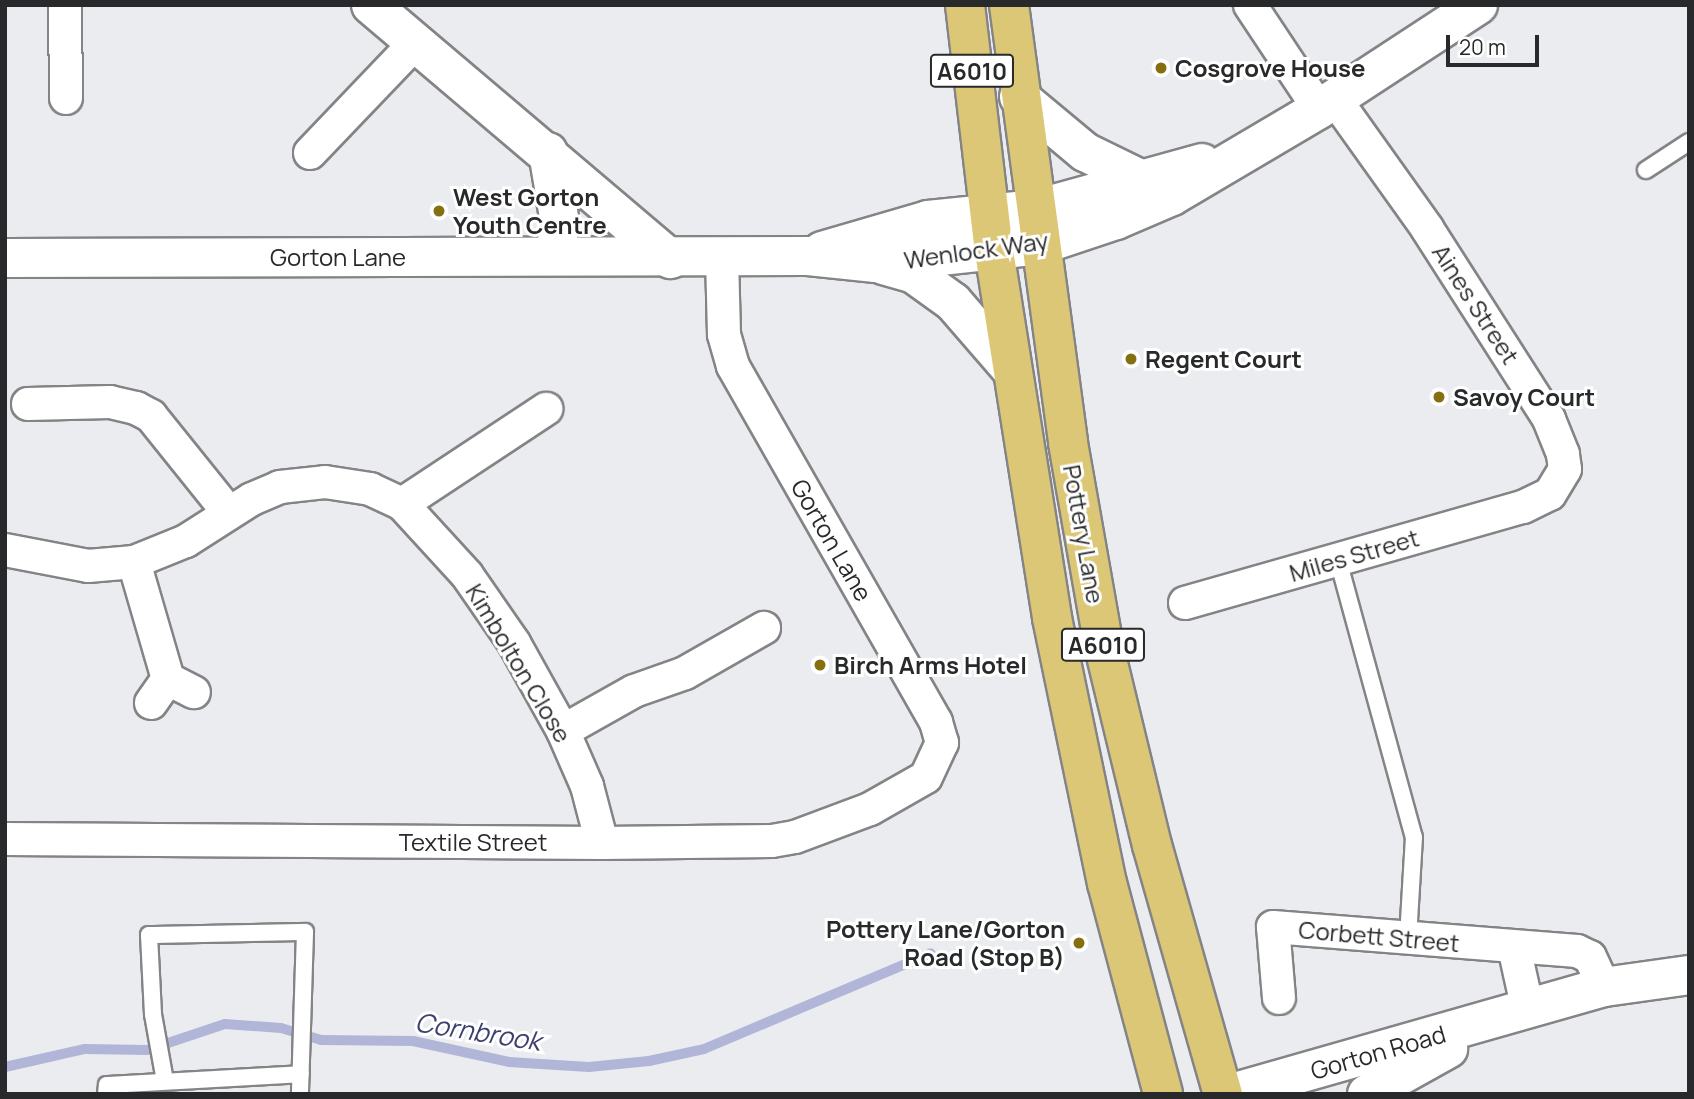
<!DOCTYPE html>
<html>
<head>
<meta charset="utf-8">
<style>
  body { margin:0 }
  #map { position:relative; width:1694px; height:1099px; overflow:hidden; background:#ebecef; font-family:Manrope,sans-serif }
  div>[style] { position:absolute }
  .stream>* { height:10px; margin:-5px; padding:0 5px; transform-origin:5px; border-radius:5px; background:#b1b6d9 }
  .roads { filter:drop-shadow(2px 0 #848487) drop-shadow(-2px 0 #848487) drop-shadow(0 2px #848487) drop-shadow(0 -2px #848487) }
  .lane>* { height:16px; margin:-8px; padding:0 8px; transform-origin:8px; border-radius:8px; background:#fff }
  .street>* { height:32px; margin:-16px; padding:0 16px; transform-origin:16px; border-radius:16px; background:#fff }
  .secondary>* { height:38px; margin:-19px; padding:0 19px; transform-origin:19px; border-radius:19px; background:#fff }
  .highway>* { height:38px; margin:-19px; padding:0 19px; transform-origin:19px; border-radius:19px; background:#dcc776 }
  .dots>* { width:19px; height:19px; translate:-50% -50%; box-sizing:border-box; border:4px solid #fff; border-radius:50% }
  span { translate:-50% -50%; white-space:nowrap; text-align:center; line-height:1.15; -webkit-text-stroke:6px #fff; paint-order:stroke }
  .shield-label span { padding:2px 5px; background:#fff; border:2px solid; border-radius:5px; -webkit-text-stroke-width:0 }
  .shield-label { font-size:23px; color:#28292a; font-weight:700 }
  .poi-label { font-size:24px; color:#28292a; font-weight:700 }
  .left { translate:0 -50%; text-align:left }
  .right { translate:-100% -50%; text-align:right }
  .street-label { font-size:24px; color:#28292a }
  .water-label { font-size:26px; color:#3b3f6f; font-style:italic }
  .frame { position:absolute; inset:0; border:7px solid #28292a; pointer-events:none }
  .scale { position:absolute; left:1446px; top:35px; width:93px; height:32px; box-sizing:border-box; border:4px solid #28292a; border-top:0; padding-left:9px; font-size:21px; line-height:24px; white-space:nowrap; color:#28292a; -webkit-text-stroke:5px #fff; paint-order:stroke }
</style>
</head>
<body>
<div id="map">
  <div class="stream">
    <i style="left:5px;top:1067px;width:82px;rotate:-12.7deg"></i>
    <i style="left:85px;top:1049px;width:62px;rotate:0.9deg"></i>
    <i style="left:147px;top:1050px;width:82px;rotate:-18.4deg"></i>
    <i style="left:225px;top:1024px;width:56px;rotate:4.1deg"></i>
    <i style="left:281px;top:1028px;width:42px;rotate:16.7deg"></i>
    <i style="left:321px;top:1040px;width:92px;rotate:0.6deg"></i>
    <i style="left:413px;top:1041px;width:98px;rotate:12.3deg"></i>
    <i style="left:509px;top:1062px;width:80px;rotate:3.6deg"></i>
    <i style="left:589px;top:1067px;width:60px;rotate:-5.7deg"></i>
    <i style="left:649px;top:1061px;width:56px;rotate:-12.3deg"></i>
    <i style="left:704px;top:1049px;width:246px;rotate:-22.9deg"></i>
  </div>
  <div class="roads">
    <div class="lane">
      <i style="left:1646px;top:170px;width:51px;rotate:-33.1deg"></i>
      <i style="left:1338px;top:560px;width:287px;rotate:74.7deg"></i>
      <i style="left:1414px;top:837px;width:101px;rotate:93.4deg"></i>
      <i style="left:165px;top:1081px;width:68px;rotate:-100.2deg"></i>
      <i style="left:153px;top:1014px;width:79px;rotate:-92.9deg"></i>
      <i style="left:149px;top:935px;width:156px;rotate:-1.1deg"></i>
      <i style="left:305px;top:932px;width:162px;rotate:91.8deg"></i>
      <i style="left:106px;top:1094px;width:9px;rotate:-84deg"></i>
      <i style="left:107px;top:1085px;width:194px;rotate:-3.2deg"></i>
    </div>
    <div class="street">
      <i style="left:65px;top:5px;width:93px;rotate:89.4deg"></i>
      <i style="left:1250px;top:5px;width:125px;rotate:56.4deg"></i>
      <i style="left:310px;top:153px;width:152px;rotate:-46.3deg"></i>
      <i style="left:28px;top:404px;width:82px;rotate:-1.4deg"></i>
      <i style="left:110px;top:402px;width:27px;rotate:13deg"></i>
      <i style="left:136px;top:408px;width:17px;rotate:28deg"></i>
      <i style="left:151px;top:416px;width:124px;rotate:51.2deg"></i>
      <i style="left:402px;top:504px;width:173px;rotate:-33.4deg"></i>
      <i style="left:5px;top:550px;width:85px;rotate:10.9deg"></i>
      <i style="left:88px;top:566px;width:46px;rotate:-5deg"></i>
      <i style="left:134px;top:562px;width:56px;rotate:-22deg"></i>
      <i style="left:186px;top:541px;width:78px;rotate:-32.5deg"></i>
      <i style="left:252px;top:499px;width:30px;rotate:-23deg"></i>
      <i style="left:280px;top:487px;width:45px;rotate:-6.3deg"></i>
      <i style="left:325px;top:482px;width:46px;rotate:8.8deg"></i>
      <i style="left:370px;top:489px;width:35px;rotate:25deg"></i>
      <i style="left:402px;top:504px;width:96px;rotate:47.5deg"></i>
      <i style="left:467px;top:575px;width:83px;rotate:55.3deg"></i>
      <i style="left:514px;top:643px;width:101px;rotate:60.9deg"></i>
      <i style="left:563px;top:731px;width:60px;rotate:66.4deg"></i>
      <i style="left:587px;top:786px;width:59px;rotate:75.3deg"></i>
      <i style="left:134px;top:562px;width:122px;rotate:73.8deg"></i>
      <i style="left:168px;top:679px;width:29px;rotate:27deg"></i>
      <i style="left:1185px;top:603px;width:351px;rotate:-15.9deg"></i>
      <i style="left:1523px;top:507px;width:30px;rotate:-26deg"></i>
      <i style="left:1550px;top:494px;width:29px;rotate:-59deg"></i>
      <i style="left:1565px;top:469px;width:15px;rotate:-98deg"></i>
      <i style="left:1563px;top:454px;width:38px;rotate:-112deg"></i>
      <i style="left:1549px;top:419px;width:227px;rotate:-122.6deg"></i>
      <i style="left:1427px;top:228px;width:158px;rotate:-125.5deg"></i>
      <i style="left:151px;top:703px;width:29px;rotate:-55deg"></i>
      <i style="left:563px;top:731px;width:81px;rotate:-29.4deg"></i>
      <i style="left:634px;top:691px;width:54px;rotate:-19.4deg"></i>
      <i style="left:685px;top:673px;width:91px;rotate:-29.7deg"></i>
      <i style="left:5px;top:839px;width:597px;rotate:0.38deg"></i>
      <i style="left:602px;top:843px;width:170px;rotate:-0.7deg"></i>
      <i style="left:772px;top:841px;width:23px;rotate:-10deg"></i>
      <i style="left:795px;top:837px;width:80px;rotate:-20.5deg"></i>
      <i style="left:870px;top:809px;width:64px;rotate:-29.7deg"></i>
      <i style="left:926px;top:777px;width:38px;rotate:-65deg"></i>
      <i style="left:942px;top:743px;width:22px;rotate:-106deg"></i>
      <i style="left:936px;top:722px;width:410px;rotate:-119.7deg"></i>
      <i style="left:733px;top:366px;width:33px;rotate:-106deg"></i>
      <i style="left:724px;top:334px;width:77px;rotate:-91.5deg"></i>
      <i style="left:1514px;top:947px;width:65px;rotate:77.5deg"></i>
      <i style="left:1279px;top:998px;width:71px;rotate:-94.8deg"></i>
      <i style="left:1273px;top:927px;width:305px;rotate:4.5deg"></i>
      <i style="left:1577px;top:951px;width:14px;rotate:25deg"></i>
      <i style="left:1590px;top:957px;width:33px;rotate:65deg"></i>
    </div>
    <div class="secondary">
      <i style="left:371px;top:5px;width:393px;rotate:40.3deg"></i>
      <i style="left:1019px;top:97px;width:86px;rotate:39.8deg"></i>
      <i style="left:1085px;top:152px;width:61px;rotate:26.1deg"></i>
      <i style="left:548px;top:152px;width:72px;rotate:80.4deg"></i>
      <i style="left:560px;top:223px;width:33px;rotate:99deg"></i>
      <i style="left:822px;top:251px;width:110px;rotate:-16.3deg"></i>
      <i style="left:928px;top:220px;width:109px;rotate:-5.8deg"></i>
      <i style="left:1036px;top:209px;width:172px;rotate:-15.5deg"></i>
      <i style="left:5px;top:258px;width:803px;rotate:-0.14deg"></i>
      <i style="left:808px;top:256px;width:68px;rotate:5.9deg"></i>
      <i style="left:876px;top:263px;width:166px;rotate:-6.2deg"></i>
      <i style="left:1041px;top:245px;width:79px;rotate:-18.4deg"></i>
      <i style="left:1116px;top:220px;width:61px;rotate:-23.2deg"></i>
      <i style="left:1172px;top:196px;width:171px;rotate:-30.6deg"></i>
      <i style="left:1319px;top:109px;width:190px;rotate:-33.2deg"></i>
      <i style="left:883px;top:265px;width:32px;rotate:16deg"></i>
      <i style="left:914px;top:274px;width:48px;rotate:35.7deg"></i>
      <i style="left:953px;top:302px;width:89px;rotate:49.1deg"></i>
      <i style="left:1228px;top:1094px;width:391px;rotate:-15.9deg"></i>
      <i style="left:1604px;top:987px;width:86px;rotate:-8deg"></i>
      <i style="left:1367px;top:1094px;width:93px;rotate:-29.1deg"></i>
    </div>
    <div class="highway">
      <i style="left:965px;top:5px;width:248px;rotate:83.3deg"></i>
      <i style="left:994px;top:251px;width:372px;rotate:81deg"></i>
      <i style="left:1052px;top:618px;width:271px;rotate:78.3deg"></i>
      <i style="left:1107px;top:883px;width:218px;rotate:75.1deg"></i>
      <i style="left:1009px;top:5px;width:442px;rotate:82.3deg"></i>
      <i style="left:1068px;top:443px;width:207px;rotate:80deg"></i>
      <i style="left:1104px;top:647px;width:204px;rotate:76.4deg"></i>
      <i style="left:1152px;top:845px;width:259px;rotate:74.1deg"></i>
    </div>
  </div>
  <div class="dots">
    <i style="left:1161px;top:68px;background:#857010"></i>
    <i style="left:439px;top:211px;background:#857010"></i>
    <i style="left:1131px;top:359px;background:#857010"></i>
    <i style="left:1439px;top:397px;background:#857010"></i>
    <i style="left:820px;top:665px;background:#857010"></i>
    <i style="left:1079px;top:943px;background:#857010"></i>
  </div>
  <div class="shield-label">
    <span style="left:972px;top:71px">A6010</span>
    <span style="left:1103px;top:645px">A6010</span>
  </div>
  <div class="poi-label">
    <span class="left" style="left:1175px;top:68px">Cosgrove House</span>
    <span class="left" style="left:453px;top:211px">West Gorton<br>Youth Centre</span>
    <span class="left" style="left:1145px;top:359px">Regent Court</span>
    <span class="left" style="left:1453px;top:397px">Savoy Court</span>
    <span class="left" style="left:834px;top:665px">Birch Arms Hotel</span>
    <span class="right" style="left:1065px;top:943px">Pottery Lane/Gorton<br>Road (Stop B)</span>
  </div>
  <div class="street-label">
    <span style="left:976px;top:250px;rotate:-8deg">Wenlock Way</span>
    <span style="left:338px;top:257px">Gorton Lane</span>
    <span style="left:1476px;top:304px;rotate:57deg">Aines Street</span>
    <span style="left:1084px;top:534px;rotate:80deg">Pottery Lane</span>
    <span style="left:832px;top:540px;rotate:60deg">Gorton Lane</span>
    <span style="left:1354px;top:555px;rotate:-16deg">Miles Street</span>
    <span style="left:519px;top:663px;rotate:59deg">Kimbolton Close</span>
    <span style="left:473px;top:842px">Textile Street</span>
    <span style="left:1379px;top:936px;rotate:5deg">Corbett Street</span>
    <span style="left:1378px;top:1052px;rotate:-16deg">Gorton Road</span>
  </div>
  <div class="water-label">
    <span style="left:478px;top:1032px;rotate:9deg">Cornbrook</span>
  </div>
  <div class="frame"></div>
  <div class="scale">20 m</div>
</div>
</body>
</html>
